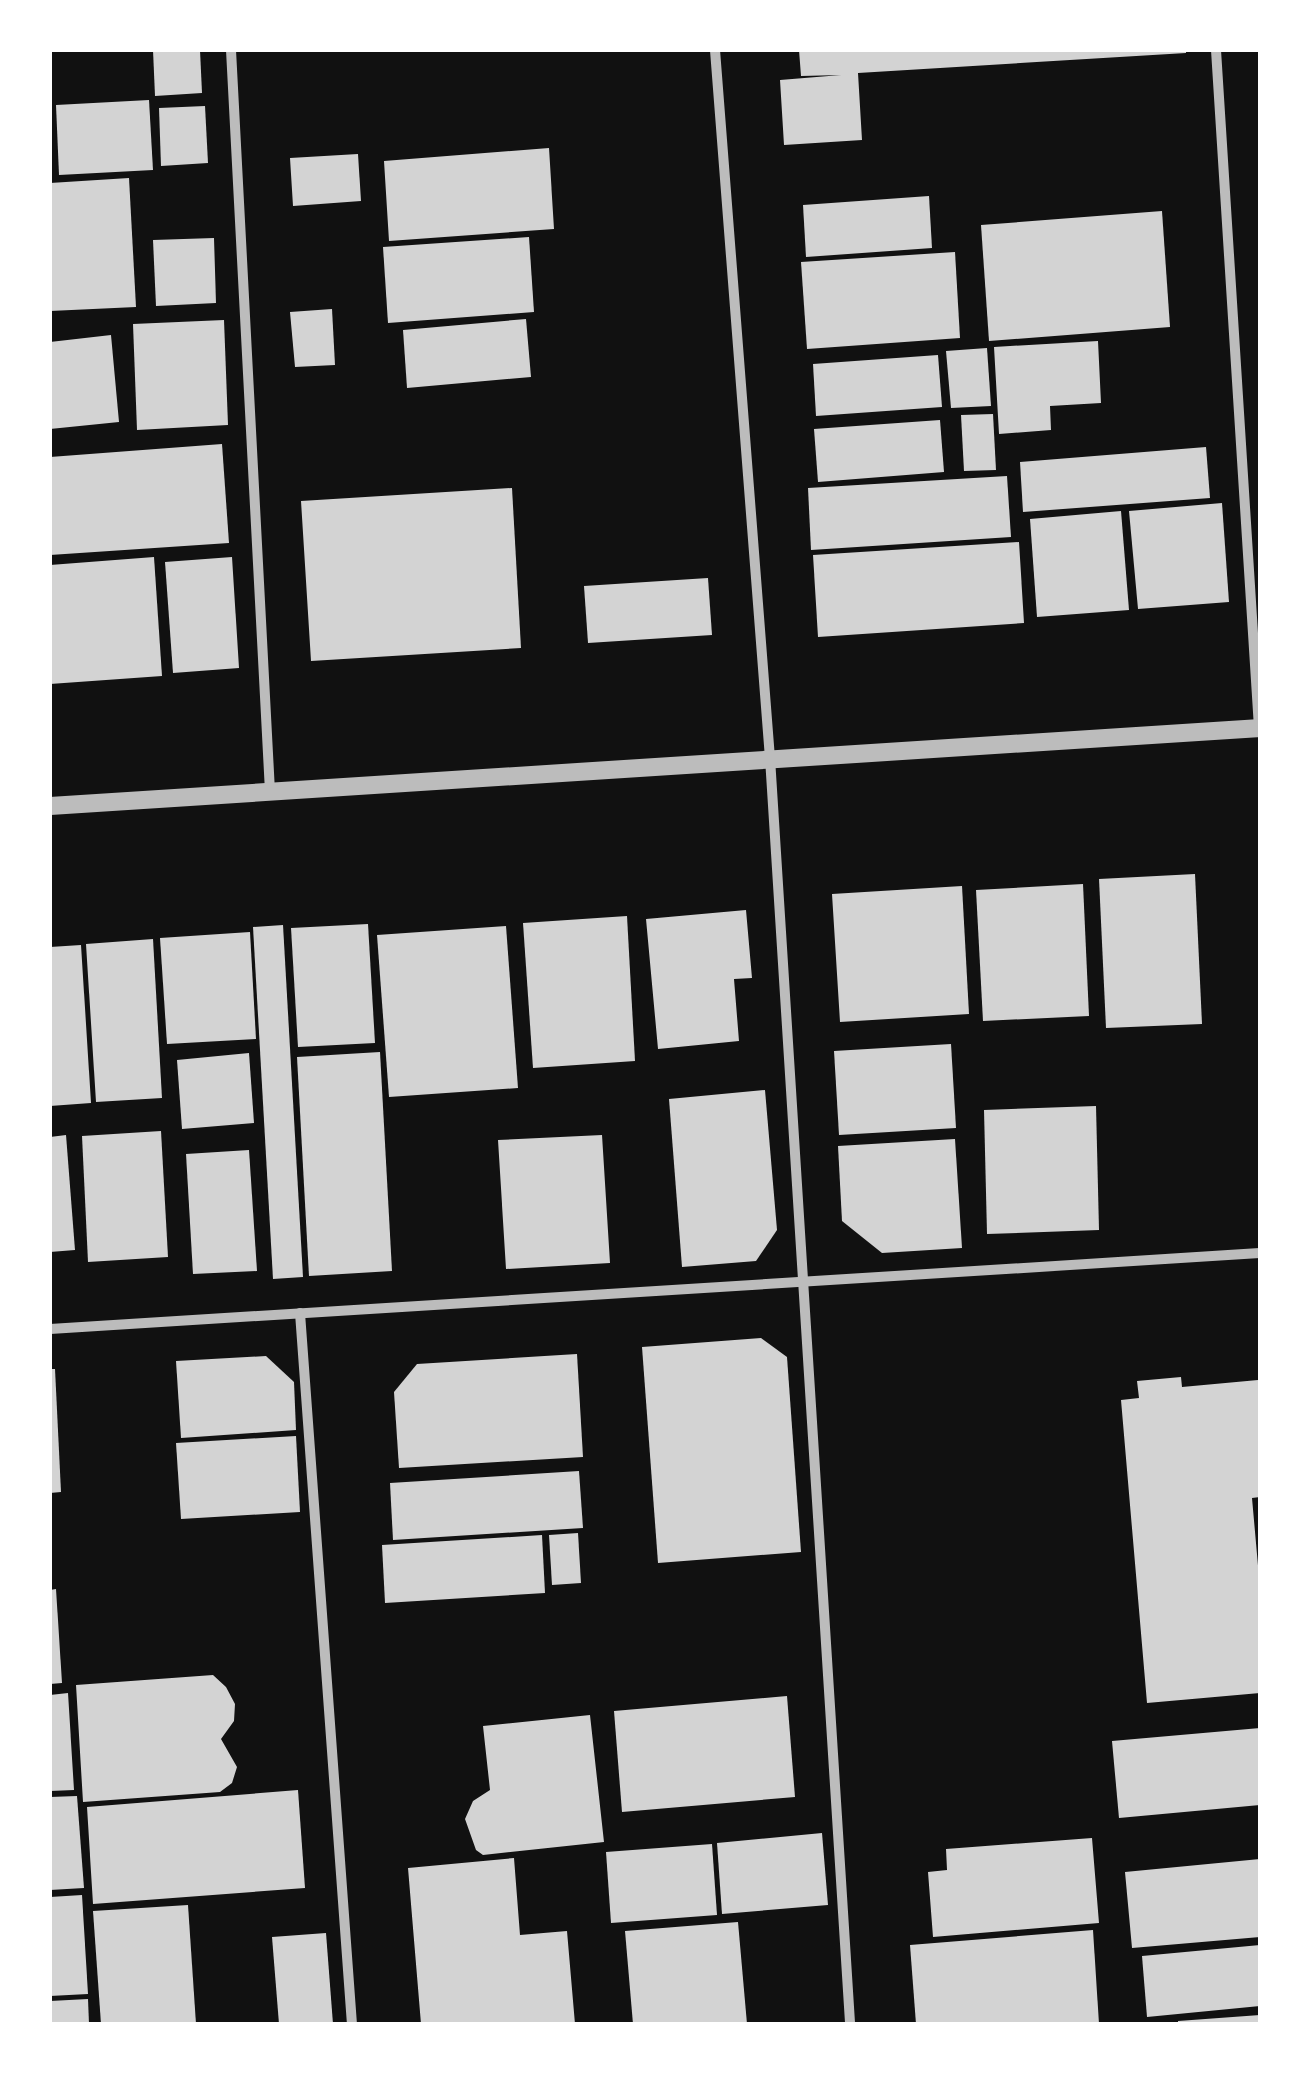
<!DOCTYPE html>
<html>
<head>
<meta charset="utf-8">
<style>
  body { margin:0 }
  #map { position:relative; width:1310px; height:2074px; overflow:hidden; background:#111; font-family:Manrope,sans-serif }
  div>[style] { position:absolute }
  .building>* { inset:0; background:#d3d3d3 }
  .minor>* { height:10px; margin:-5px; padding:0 5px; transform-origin:5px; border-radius:5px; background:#bcbcbc }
  .tertiary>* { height:18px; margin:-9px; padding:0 9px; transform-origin:9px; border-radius:9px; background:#bcbcbc }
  span { translate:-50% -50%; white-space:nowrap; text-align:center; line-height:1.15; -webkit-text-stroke:8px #fff; paint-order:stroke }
  .frame { position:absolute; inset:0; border:52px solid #fff; pointer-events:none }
</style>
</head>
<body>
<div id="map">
  <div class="building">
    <i style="clip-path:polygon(153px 50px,200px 50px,202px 93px,155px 96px)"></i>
    <i style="clip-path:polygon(799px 50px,1186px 50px,1186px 53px,858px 73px,862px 140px,784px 145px,780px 80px,841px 75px,801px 76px)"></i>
    <i style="clip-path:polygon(149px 100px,153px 170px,59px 175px,56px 105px)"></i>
    <i style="clip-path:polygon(205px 106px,208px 163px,161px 166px,159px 108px)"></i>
    <i style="clip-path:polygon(549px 148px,554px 229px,389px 241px,384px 161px)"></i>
    <i style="clip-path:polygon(358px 154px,361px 201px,293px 206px,290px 158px)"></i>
    <i style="clip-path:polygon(129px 178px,136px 307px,50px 311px,50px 183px)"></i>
    <i style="clip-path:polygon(929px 196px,932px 248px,806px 257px,803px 205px)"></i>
    <i style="clip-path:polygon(1162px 211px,1170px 327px,989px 341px,981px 225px)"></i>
    <i style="clip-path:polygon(529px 237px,534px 312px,388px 323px,383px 247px)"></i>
    <i style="clip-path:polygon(214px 238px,216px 303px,156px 306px,153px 240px)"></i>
    <i style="clip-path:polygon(955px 252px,960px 338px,807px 349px,801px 262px)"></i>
    <i style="clip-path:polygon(332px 309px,335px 365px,295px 367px,290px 312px)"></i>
    <i style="clip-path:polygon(526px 319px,531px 377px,407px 388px,403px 330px)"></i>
    <i style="clip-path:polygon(224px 320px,228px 425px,137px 430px,133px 324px)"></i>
    <i style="clip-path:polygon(111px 335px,119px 422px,50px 429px,50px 342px)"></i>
    <i style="clip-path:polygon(1098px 341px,1101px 403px,1050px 406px,1051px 430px,999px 434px,994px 347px)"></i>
    <i style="clip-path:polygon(987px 348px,991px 406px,951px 408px,946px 351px)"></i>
    <i style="clip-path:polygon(938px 355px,942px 407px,816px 416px,813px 364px)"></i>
    <i style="clip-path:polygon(993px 414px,996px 470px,964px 471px,961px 415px)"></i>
    <i style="clip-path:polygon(940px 420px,944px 472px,818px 482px,814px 429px)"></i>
    <i style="clip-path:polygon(222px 444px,229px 543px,50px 555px,50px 457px)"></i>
    <i style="clip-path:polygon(1206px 447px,1210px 498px,1023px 512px,1020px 462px)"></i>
    <i style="clip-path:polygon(1007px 476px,1011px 537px,811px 550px,808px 488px)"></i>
    <i style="clip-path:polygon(512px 488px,521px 648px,311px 661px,301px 501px)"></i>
    <i style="clip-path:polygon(1222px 503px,1229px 602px,1138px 609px,1129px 511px)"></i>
    <i style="clip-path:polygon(1121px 511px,1129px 610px,1037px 617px,1030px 519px)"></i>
    <i style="clip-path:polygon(1019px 542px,1024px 623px,818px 637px,813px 555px)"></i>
    <i style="clip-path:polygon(154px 557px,162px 676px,50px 684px,50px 565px)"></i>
    <i style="clip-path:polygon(232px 557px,239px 668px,173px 673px,165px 562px)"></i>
    <i style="clip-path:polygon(708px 578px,712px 635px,588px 643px,584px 586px)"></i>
    <i style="clip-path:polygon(1195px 874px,1202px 1024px,1106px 1028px,1099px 879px)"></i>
    <i style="clip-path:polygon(1083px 884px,1089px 1016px,983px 1021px,976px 890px)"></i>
    <i style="clip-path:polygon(962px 886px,969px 1014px,840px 1022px,832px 894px)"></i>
    <i style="clip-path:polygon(746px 910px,752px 978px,734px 979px,739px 1041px,658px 1049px,646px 919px)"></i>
    <i style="clip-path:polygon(627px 916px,635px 1061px,533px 1068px,523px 923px)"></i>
    <i style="clip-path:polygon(368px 924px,375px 1043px,298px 1047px,291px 928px)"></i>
    <i style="clip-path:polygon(283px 925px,303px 1277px,273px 1279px,253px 927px)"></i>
    <i style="clip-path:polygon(506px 926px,518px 1088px,389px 1097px,377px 935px)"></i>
    <i style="clip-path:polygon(250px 932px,256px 1039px,167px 1044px,160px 938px)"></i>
    <i style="clip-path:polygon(153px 939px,162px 1098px,96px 1102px,86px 944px)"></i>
    <i style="clip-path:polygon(81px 945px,91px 1103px,50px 1106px,50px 947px)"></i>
    <i style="clip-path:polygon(951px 1044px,956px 1128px,839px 1135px,834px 1051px)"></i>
    <i style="clip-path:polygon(380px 1052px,392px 1271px,309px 1276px,297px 1057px)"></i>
    <i style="clip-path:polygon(249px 1053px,254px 1123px,182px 1129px,177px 1060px)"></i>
    <i style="clip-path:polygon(765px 1090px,777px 1230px,756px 1261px,682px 1267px,669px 1099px)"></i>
    <i style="clip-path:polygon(1096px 1106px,1099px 1230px,987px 1234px,984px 1110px)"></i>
    <i style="clip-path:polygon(161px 1131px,168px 1257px,88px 1262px,82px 1136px)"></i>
    <i style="clip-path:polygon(66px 1135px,75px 1250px,50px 1252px,50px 1137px)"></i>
    <i style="clip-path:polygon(602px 1135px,610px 1263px,506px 1269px,498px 1140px)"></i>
    <i style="clip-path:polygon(955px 1139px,962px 1248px,882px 1253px,842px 1221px,838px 1146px)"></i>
    <i style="clip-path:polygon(249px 1150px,257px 1271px,193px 1274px,186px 1154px)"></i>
    <i style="clip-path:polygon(761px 1338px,787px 1357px,801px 1552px,658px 1563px,642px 1347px)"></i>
    <i style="clip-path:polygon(577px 1354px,583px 1457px,399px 1468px,394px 1392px,417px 1364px)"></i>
    <i style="clip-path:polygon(266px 1356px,294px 1382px,296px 1430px,181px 1438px,176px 1361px)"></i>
    <i style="clip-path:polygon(50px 1369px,55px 1369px,61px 1492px,50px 1493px)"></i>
    <i style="clip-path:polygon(1181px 1377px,1182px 1387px,1258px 1380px,1260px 1497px,1252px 1498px,1260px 1588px,1260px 1693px,1147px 1703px,1121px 1400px,1139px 1398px,1137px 1381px)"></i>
    <i style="clip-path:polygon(296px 1436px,300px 1512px,181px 1519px,176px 1443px)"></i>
    <i style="clip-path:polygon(579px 1471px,583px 1528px,393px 1540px,390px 1483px)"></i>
    <i style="clip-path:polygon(578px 1533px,581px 1583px,552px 1585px,549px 1535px)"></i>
    <i style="clip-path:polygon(542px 1535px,545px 1593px,385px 1603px,382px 1545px)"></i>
    <i style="clip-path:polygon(56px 1589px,62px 1683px,50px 1684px,50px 1590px)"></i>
    <i style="clip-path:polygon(213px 1675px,226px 1687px,235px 1704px,234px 1721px,221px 1739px,237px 1767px,232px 1783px,220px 1792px,83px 1802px,76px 1685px)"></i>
    <i style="clip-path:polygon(68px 1693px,74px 1790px,50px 1791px,50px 1695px)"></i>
    <i style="clip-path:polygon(787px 1696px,795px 1797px,622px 1812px,614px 1711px)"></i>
    <i style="clip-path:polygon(590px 1715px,604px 1842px,483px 1855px,476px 1850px,465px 1819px,473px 1801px,490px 1790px,483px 1726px)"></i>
    <i style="clip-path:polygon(1260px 1728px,1260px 1805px,1119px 1818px,1112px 1741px)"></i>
    <i style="clip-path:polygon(298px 1790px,305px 1888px,93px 1904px,87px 1807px)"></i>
    <i style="clip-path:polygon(77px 1796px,84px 1888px,50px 1890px,50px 1797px)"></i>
    <i style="clip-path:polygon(822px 1833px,828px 1905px,722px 1914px,717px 1843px)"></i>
    <i style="clip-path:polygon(1092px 1838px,1099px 1923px,933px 1937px,928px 1872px,947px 1870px,946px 1849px)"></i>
    <i style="clip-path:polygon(712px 1844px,717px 1915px,611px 1923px,606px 1852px)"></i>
    <i style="clip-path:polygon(514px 1858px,520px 1935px,567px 1931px,575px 2024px,421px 2024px,408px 1868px)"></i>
    <i style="clip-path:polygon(1260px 1859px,1260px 1937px,1132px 1948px,1125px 1872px)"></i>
    <i style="clip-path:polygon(82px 1895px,88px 1994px,50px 1996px,50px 1897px)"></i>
    <i style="clip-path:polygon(188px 1905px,196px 2024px,101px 2024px,93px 1911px)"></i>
    <i style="clip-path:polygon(738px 1922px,747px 2024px,633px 2024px,625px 1931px)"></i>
    <i style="clip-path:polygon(1093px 1930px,1099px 2024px,916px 2024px,910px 1945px)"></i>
    <i style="clip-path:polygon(326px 1933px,333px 2024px,279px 2024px,272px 1937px)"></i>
    <i style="clip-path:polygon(1260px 1945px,1260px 2006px,1147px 2017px,1142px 1956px)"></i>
    <i style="clip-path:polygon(88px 1999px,89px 2024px,50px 2024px,50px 2001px)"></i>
    <i style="clip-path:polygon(1260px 2015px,1260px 2024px,1178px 2024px,1178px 2021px)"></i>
  </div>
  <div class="minor">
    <i style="left:231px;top:50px;width:743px;rotate:86.99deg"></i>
    <i style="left:715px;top:50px;width:710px;rotate:85.56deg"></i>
    <i style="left:770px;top:758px;width:1269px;rotate:86.38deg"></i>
    <i style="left:1216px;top:50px;width:679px;rotate:86.37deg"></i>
    <i style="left:300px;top:1313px;width:713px;rotate:85.82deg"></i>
    <i style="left:50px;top:1329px;width:1212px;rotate:-3.59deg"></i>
  </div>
  <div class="tertiary">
    <i style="left:50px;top:806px;width:1213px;rotate:-3.69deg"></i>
  </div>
  <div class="frame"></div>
</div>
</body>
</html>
